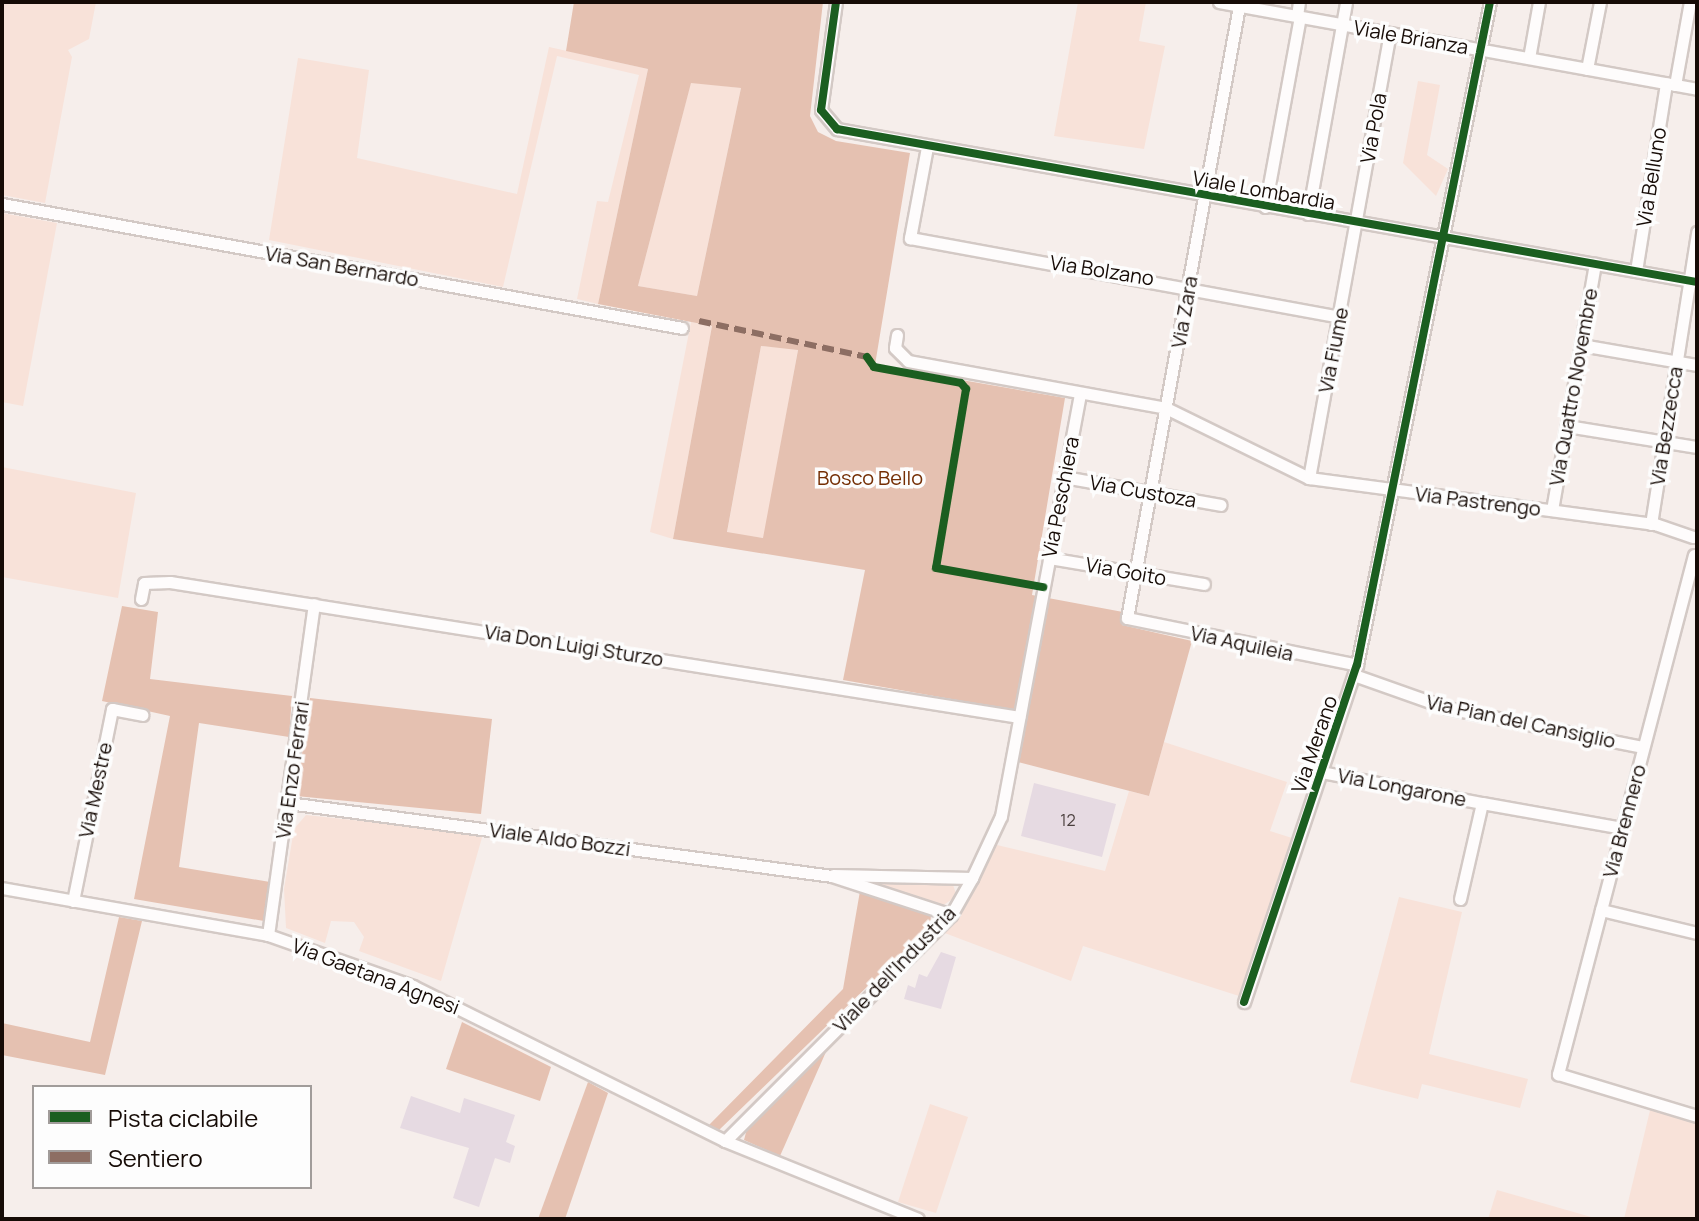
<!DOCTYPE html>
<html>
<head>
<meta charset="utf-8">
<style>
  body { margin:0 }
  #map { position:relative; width:1699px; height:1221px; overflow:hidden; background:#f6eeeb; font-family:Manrope,sans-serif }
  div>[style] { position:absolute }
  .green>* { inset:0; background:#f8e2d9 }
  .forest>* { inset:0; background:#e5c1b1 }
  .building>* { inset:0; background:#e6dae2 }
  .roads { filter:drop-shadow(2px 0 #d3c9c5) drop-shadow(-2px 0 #d3c9c5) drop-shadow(0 2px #d3c9c5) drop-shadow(0 -2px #d3c9c5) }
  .minor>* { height:11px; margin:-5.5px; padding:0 5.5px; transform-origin:5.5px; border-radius:5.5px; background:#fefcfc }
  .quiet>* { height:6px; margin-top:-3px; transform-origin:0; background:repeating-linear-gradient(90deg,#8d6e63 0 12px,transparent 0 18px) }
  .cycleway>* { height:8px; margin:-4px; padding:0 4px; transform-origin:4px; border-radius:4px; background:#1b5e20 }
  span { translate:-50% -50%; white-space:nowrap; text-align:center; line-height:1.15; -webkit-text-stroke:7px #fdfdfd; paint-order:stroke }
  .number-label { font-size:16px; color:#4a3f3d }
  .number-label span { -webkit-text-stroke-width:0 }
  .street-label { font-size:20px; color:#160b06 }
  .park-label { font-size:20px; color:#742e04 }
  .frame { position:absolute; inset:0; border:4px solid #160b06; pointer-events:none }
  .legend { position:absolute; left:32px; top:1085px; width:280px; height:104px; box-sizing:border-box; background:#fdfdfd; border:2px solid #a19c9a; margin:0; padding:10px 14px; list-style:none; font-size:24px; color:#160b06 }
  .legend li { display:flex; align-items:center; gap:16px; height:40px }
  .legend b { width:40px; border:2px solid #a19c9a }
</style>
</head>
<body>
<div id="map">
  <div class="green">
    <i style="clip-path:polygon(2px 2px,96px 2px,89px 39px,68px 50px,72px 57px,45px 203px,2px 195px)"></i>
    <i style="clip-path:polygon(1078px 2px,1146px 2px,1139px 41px,1165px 46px,1144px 149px,1054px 136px)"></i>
    <i style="clip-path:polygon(549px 47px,648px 69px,598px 304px,577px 299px,597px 201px,608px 202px,639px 75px,557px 56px,503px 287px,269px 240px,298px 58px,369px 70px,357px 158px,517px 194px)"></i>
    <i style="clip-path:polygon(1418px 81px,1440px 85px,1427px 155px,1448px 169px,1436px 196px,1403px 163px)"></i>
    <i style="clip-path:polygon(691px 82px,741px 88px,697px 296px,638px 286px)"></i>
    <i style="clip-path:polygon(2px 213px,57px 223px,23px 406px,2px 402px)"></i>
    <i style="clip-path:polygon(691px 322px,712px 326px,673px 539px,650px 532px)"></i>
    <i style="clip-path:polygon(761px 346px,798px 349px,764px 538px,727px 533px)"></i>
    <i style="clip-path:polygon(2px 467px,136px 493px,118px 598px,2px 577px)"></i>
    <i style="clip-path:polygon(1164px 742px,1287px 782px,1270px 831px,1292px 838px,1239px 996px,1083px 946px,1071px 981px,942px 932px,962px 910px,997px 845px,1105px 871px,1129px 791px,1149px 796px)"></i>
    <i style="clip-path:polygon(306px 815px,483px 834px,441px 981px,359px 951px,364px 937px,354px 922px,331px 921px,325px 943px,286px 928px,284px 889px,294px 829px)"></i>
    <i style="clip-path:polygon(869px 876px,953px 885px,957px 896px,942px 906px,868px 886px)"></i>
    <i style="clip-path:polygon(1399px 897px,1462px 912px,1429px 1054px,1528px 1079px,1520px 1108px,1422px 1084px,1418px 1099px,1350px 1082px)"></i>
    <i style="clip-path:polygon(1652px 1102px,1697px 1119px,1697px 1219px,1624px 1219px)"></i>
    <i style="clip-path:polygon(930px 1104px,968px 1117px,936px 1213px,898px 1202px)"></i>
    <i style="clip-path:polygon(1497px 1190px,1598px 1219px,1488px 1219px)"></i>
  </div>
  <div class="forest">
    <i style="clip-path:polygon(evenodd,574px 2px,823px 2px,810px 116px,818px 132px,836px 141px,910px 153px,875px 365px,1065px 398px,1032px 595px,1123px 612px,1122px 625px,1192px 641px,1149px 796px,1018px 762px,1025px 712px,843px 680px,865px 570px,673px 539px,712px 326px,598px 304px,648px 69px,566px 51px,574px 2px,691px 83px,741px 88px,697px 296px,638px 286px,691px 83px,574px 2px,761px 346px,798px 350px,763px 538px,727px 532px,761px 346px)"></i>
    <i style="clip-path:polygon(122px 606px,158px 612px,150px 679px,292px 696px,289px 737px,199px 723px,179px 867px,270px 882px,264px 921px,134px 899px,170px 716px,102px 701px)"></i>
    <i style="clip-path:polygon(310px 698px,492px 719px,481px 814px,296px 796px)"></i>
    <i style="clip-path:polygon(860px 891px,923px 911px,931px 915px,930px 926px,719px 1130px,709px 1125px,843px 989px)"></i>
    <i style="clip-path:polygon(119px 917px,142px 921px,105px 1075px,2px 1055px,2px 1023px,90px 1042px)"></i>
    <i style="clip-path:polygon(462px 1022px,551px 1067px,540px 1101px,446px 1069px)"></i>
    <i style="clip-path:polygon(829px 1045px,780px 1156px,744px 1140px,748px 1125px)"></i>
    <i style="clip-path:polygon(588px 1082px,608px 1093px,565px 1219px,538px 1219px)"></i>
  </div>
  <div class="building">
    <i style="clip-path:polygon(1034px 783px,1116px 804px,1102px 857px,1021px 836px)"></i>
    <i style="clip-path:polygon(941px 952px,956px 957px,941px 1009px,904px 999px,908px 985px,915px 988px,919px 974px,927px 977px)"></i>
    <i style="clip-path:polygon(411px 1096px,460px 1113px,464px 1098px,515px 1115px,506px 1142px,515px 1146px,510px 1163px,495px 1158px,479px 1207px,453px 1198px,469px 1148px,400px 1128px)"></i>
  </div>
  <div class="roads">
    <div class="minor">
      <i style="left:836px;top:2px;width:109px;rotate:97.9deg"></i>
      <i style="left:821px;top:110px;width:25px;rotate:50deg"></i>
      <i style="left:837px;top:129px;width:874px;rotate:10.09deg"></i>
      <i style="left:1219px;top:2px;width:486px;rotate:10.3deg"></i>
      <i style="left:1239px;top:6px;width:622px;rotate:100.37deg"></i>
      <i style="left:1127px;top:618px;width:235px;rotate:11.5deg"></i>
      <i style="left:1297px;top:16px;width:14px;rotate:-82deg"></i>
      <i style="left:1529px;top:58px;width:57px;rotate:-79.9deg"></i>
      <i style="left:1587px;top:69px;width:68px;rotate:-79deg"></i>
      <i style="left:1675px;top:85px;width:84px;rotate:-79.8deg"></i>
      <i style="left:927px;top:147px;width:93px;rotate:100.6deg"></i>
      <i style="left:910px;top:238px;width:437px;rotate:10.4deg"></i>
      <i style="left:2px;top:204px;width:691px;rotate:10.33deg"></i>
      <i style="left:1265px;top:207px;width:193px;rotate:-79.6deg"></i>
      <i style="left:1308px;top:214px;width:215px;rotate:-79.8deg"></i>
      <i style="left:1636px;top:271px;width:190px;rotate:-80.9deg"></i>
      <i style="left:897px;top:335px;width:13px;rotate:99deg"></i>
      <i style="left:895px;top:348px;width:18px;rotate:45deg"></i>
      <i style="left:908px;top:361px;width:262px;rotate:10.3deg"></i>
      <i style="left:1166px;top:408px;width:159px;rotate:26.1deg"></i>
      <i style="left:1309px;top:478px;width:349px;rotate:7.6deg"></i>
      <i style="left:1655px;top:524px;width:40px;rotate:18.9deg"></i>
      <i style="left:1581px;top:345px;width:118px;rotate:9.8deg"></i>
      <i style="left:1567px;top:426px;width:132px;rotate:9.2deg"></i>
      <i style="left:1064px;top:477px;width:159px;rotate:10.1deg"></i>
      <i style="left:1309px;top:478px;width:452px;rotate:-79.7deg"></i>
      <i style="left:1552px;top:510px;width:250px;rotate:-80.1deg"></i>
      <i style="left:1651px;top:524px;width:296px;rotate:-81deg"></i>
      <i style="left:1694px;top:555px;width:537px;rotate:104.68deg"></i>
      <i style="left:1558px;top:1074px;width:145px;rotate:16.8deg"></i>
      <i style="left:1049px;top:558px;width:157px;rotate:9.5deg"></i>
      <i style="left:141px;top:599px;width:16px;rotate:-79deg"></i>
      <i style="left:144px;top:583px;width:26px;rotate:-2deg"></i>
      <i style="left:170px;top:582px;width:860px;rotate:9.03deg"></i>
      <i style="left:1354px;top:675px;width:99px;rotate:19.5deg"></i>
      <i style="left:1447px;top:708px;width:200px;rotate:11.3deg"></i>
      <i style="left:1321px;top:772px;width:164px;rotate:10.9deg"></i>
      <i style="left:288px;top:803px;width:549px;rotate:7.64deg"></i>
      <i style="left:832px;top:876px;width:125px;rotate:18.1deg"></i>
      <i style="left:833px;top:875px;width:139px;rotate:1.2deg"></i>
      <i style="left:2px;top:888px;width:270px;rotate:10deg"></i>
      <i style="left:268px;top:935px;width:154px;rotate:19.4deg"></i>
      <i style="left:413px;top:986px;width:348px;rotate:26.4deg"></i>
      <i style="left:725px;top:1141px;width:208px;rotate:22deg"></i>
      <i style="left:1460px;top:899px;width:98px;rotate:-77.1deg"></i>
      <i style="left:1482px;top:803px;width:142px;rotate:10.1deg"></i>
      <i style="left:73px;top:901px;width:196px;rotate:-78.5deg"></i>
      <i style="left:112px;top:709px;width:31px;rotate:11deg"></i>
      <i style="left:1601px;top:910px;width:99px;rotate:13.5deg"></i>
      <i style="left:268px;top:935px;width:334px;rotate:-82.1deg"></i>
      <i style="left:1244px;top:1002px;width:355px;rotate:-71.5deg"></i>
      <i style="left:1357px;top:665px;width:676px;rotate:-78.66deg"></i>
      <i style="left:725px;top:1141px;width:320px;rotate:-45deg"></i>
      <i style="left:951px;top:915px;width:43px;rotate:-60.4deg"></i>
      <i style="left:972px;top:878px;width:68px;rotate:-64.9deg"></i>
      <i style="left:1001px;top:816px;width:429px;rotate:-79.4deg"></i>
    </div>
  </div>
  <div class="quiet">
    <i style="left:699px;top:321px;width:172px;rotate:12.1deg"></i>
  </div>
  <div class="cycleway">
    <i style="left:836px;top:2px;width:109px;rotate:97.9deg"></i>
    <i style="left:821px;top:110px;width:25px;rotate:50deg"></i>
    <i style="left:837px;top:129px;width:874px;rotate:10.09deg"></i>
    <i style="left:867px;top:357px;width:12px;rotate:55deg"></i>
    <i style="left:874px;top:367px;width:88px;rotate:10.4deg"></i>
    <i style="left:961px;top:383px;width:8px;rotate:50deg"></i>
    <i style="left:966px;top:389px;width:181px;rotate:99.5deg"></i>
    <i style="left:936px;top:568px;width:109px;rotate:10.1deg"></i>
    <i style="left:1244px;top:1002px;width:355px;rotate:-71.5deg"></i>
    <i style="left:1357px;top:665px;width:676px;rotate:-78.66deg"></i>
  </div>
  <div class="number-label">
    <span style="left:1068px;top:820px">12</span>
  </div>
  <div class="street-label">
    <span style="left:1411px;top:37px;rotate:10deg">Viale Brianza</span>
    <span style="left:1373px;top:128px;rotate:-80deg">Via Pola</span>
    <span style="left:1651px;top:177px;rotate:-81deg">Via Belluno</span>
    <span style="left:1264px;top:190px;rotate:10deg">Viale Lombardia</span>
    <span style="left:342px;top:266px;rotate:10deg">Via San Bernardo</span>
    <span style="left:1102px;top:270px;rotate:9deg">Via Bolzano</span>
    <span style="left:1184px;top:312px;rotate:-80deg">Via Zara</span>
    <span style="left:1333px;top:350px;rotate:-79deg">Via Fiume</span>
    <span style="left:1573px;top:387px;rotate:-80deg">Via Quattro Novembre</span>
    <span style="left:1666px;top:426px;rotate:-81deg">Via Bezzecca</span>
    <span style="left:1143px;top:491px;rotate:10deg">Via Custoza</span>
    <span style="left:1060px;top:497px;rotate:-79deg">Via Peschiera</span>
    <span style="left:1478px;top:501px;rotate:7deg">Via Pastrengo</span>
    <span style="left:1126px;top:571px;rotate:10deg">Via Goito</span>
    <span style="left:1242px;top:643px;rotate:12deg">Via Aquileia</span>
    <span style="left:574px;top:645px;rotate:9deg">Via Don Luigi Sturzo</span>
    <span style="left:1521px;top:721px;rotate:12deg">Via Pian del Cansiglio</span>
    <span style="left:1314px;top:744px;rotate:-71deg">Via Merano</span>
    <span style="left:292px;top:770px;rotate:-82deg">Via Enzo Ferrari</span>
    <span style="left:1402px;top:787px;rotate:11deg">Via Longarone</span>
    <span style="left:95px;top:790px;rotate:-78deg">Via Mestre</span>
    <span style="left:1624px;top:821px;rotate:-75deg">Via Brennero</span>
    <span style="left:560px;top:839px;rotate:8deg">Viale Aldo Bozzi</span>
    <span style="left:894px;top:969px;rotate:-46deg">Viale dell'Industria</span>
    <span style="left:376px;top:976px;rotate:21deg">Via Gaetana Agnesi</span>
  </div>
  <div class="park-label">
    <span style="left:870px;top:477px">Bosco Bello</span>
  </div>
  <div class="frame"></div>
  <ul class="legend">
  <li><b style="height:10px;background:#1b5e20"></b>Pista ciclabile</li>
  <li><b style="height:10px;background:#8d6e63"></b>Sentiero</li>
  </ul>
</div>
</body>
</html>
